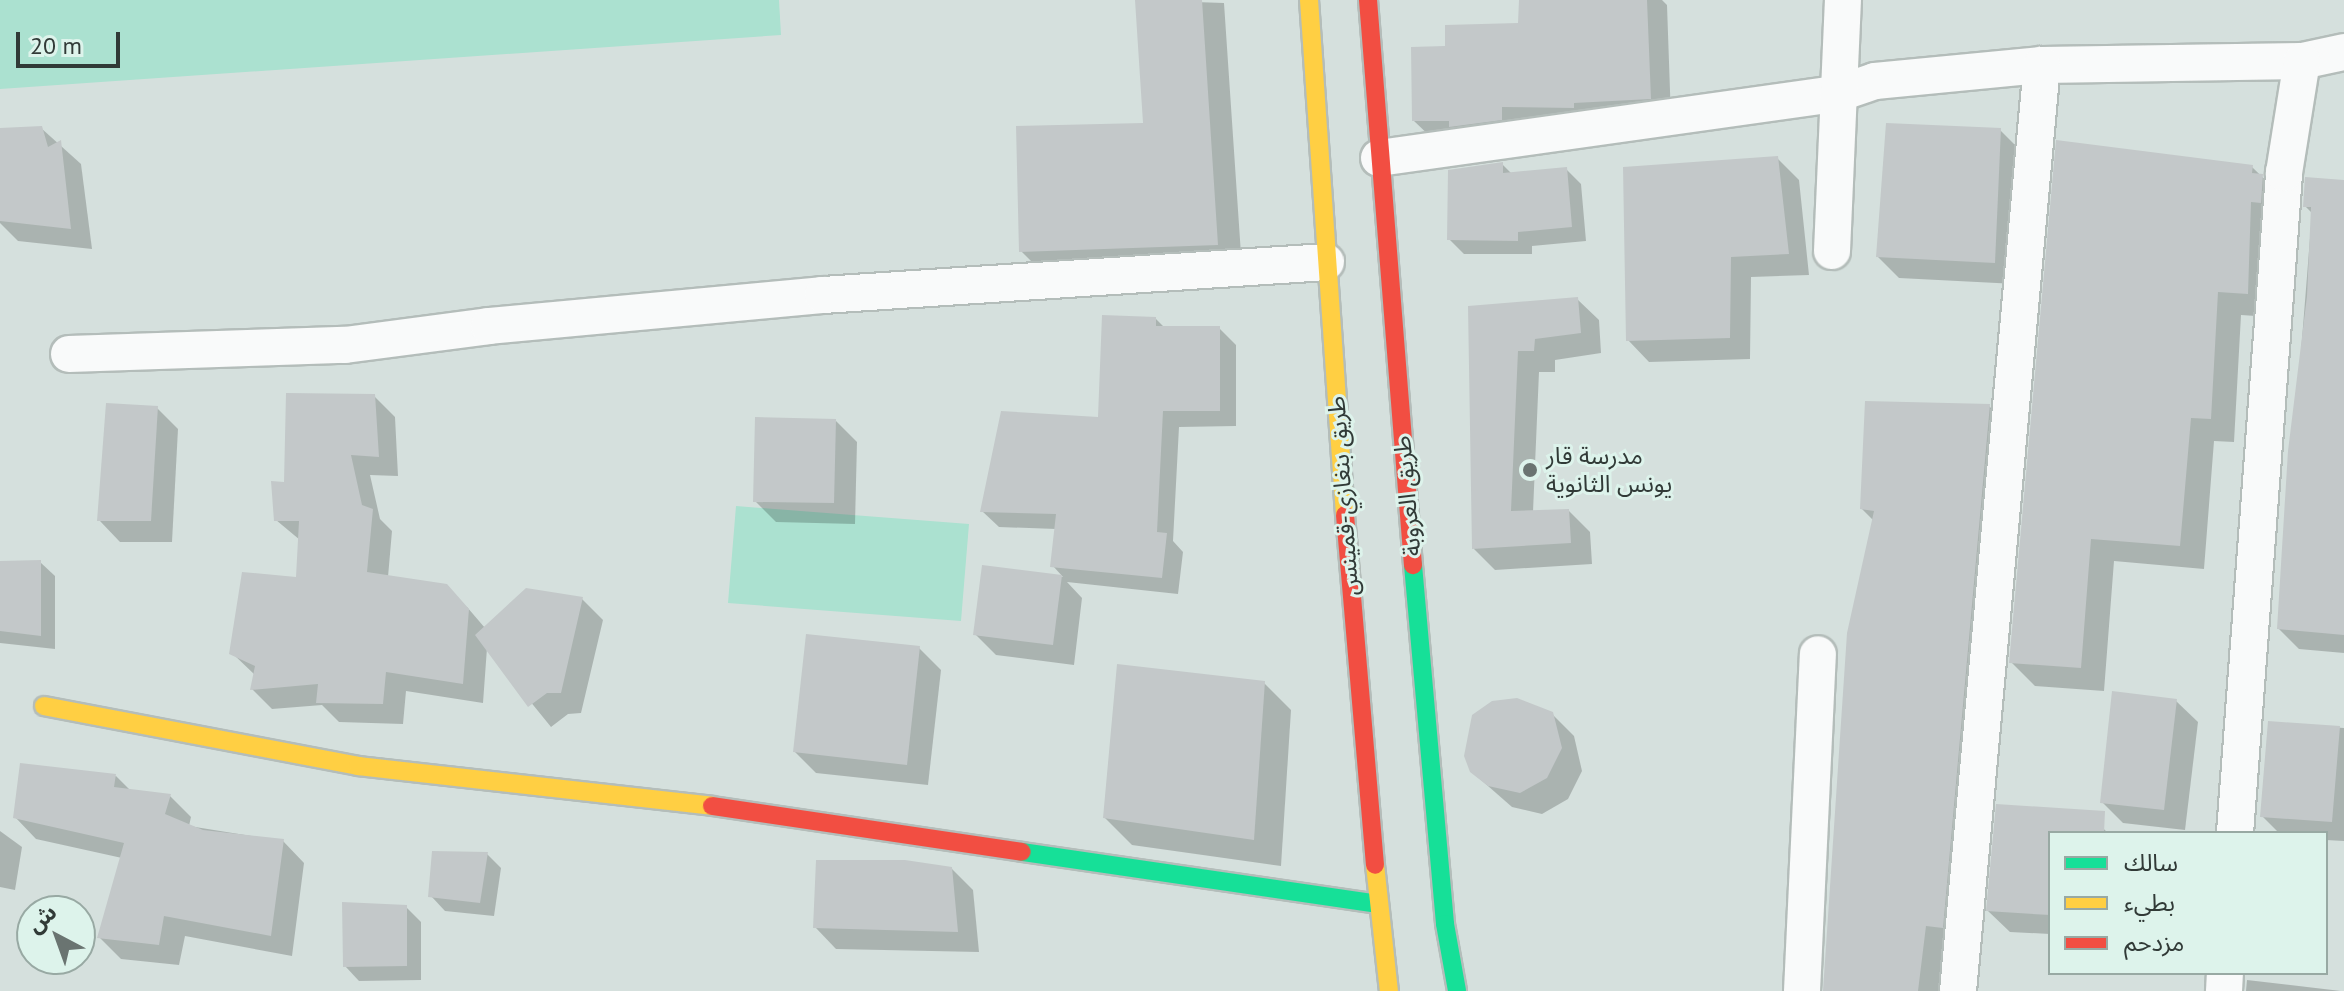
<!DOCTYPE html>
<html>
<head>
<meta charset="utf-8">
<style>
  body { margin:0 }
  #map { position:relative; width:2344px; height:991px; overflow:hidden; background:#d5e0dd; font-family:"PT Sans","Noto Sans Arabic",sans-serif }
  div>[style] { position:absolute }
  .green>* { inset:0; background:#abe1d0 }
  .shadow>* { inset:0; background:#0003 }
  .building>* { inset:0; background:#c3c8c9 }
  .roads { filter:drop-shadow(2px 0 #b4bdba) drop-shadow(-2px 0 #b4bdba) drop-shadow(0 2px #b4bdba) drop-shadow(0 -2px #b4bdba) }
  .street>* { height:36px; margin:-18px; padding:0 18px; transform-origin:18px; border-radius:18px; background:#f9fafa }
  .fast>* { height:18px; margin:-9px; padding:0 9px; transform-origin:9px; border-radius:9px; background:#16e098 }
  .slow>* { height:18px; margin:-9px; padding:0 9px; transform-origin:9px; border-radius:9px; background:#ffcf43 }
  .jam>* { height:18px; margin:-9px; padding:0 9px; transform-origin:9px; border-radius:9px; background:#f24e42 }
  .dots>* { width:22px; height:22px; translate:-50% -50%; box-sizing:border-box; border:4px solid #ddf3eb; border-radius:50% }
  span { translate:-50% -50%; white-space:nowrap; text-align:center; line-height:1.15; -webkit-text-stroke:6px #ddf3eb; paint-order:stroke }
  .poi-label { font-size:24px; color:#313a37 }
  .left { translate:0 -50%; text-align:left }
  .street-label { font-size:24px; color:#313a37 }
  .legend { position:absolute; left:2048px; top:831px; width:280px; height:144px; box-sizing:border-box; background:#ddf3eb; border:2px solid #98a9a3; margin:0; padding:10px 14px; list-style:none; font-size:24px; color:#313a37 }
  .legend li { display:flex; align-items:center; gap:16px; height:40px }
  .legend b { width:40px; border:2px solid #98a9a3 }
  .north { position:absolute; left:16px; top:895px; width:80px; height:80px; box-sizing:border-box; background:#ddf3eb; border:2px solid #98a9a3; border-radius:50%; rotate:319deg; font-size:22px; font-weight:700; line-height:32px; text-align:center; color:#313a37 }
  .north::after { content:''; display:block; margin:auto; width:28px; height:36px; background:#6a7471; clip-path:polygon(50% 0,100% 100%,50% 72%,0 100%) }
  .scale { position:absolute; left:16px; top:32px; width:104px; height:36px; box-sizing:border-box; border:4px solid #313a37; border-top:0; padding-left:10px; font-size:24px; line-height:28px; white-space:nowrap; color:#313a37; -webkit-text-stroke:6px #ddf3eb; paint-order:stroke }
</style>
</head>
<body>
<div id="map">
  <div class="green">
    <i style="clip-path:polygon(0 0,779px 0,781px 35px,0 89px)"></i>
    <i style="clip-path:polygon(736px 506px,969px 524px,961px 621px,728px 603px)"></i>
  </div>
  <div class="shadow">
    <i style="clip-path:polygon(1137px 0,1224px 3px,1242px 269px,1046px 276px,1021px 251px,1145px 125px)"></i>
    <i style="clip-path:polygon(1521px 0,1662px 0,1667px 5px,1671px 119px,1436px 142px,1414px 121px,1447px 48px,1520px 25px)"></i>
    <i style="clip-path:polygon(41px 128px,81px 164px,92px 249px,18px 241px,0 223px,0 130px)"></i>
    <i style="clip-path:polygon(2000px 130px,2021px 151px,2016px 284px,1899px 278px,1878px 257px)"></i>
    <i style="clip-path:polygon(1777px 158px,1799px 180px,1809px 275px,1751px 277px,1750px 359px,1649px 362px,1628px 340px)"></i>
    <i style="clip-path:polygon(1502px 164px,1512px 174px,1566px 169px,1581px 184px,1586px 241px,1532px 246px,1532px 254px,1464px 254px,1449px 239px)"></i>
    <i style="clip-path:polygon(2252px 167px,2286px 200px,2271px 317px,2241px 315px,2234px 442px,2214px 441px,2204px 569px,2114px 561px,2104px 691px,2035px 686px,2011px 662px)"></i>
    <i style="clip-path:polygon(2344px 182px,2344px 653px,2299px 649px,2279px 629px,2312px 213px,2305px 206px)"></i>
    <i style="clip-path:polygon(1577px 299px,1599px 320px,1601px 353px,1555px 360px,1555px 372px,1539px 372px,1533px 512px,1569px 511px,1590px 532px,1592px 564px,1495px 570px,1474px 549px,1470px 308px)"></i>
    <i style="clip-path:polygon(1156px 319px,1165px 328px,1219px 328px,1236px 345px,1236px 426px,1179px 427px,1173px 541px,1183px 552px,1178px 594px,1067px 582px,1082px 598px,1074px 665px,996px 655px,975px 634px,984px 567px,1063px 577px,1053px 566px,1056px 529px,999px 527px,982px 511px,1100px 420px)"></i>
    <i style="clip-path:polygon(374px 396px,395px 417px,398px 476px,370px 475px,380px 519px,392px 531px,388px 577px,467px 607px,485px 628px,582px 599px,603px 620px,581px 713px,568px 714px,551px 727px,487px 648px,483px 703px,406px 691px,403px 724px,339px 722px,322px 705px,272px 709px,252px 689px,255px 675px,232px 653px,298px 579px,300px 540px,276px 520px,286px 484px)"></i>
    <i style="clip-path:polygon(1989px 406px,2011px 428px,1941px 991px,1825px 991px,1874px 521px,1862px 509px)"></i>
    <i style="clip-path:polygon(157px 408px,178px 429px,172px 542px,120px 542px,99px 520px)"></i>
    <i style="clip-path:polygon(836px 421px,857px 442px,855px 524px,776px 522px,755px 501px)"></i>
    <i style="clip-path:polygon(40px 562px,55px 576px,55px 649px,0 643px,0 563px)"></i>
    <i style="clip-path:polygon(919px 648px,941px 670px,928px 785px,816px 773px,795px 752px)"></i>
    <i style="clip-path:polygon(1264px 683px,1291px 710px,1281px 866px,1132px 845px,1105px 818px)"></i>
    <i style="clip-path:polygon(2176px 701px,2198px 722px,2185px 830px,2123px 823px,2102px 802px)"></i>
    <i style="clip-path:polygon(1552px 714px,1574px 736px,1582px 771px,1568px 799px,1542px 814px,1512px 807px,1472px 772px)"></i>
    <i style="clip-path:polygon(2270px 723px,2344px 728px,2344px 841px,2326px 840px,2326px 833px,2279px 833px,2262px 816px)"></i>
    <i style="clip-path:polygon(116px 776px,131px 791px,170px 796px,191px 817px,189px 826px,283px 841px,304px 863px,292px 956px,185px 936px,179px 965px,121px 959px,100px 938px,122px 858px,36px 839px,15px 817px)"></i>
    <i style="clip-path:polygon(1998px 806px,2086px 812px,2108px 833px,2050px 833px,2050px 934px,2010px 932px,1988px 911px)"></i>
    <i style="clip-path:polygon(0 831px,22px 847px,15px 890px,0 887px)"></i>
    <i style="clip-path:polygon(487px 854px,501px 868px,494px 916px,445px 911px,431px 896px)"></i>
    <i style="clip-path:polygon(951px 868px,973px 890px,979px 952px,836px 949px,815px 927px)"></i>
    <i style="clip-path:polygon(406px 907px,421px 922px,421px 980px,359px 981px,345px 966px)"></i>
    <i style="clip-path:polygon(2247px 980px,2341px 991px,2246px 991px)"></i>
  </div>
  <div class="building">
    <i style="clip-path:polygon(1135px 0,1202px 0,1218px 245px,1019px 252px,1016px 126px,1143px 123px)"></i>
    <i style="clip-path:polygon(1519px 0,1647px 0,1651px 99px,1574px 103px,1574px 108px,1502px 107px,1502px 120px,1449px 127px,1449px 121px,1412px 121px,1411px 47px,1445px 46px,1445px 25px,1518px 23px)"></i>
    <i style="clip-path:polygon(1886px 123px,2001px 128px,1995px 263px,1876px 257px)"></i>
    <i style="clip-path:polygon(42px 126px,48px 147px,61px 140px,71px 229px,0 221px,0 128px)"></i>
    <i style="clip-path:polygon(2056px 140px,2253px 165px,2252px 173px,2263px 174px,2261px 203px,2251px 202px,2248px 294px,2218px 292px,2211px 419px,2191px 418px,2180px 546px,2091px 539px,2081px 668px,2009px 663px)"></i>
    <i style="clip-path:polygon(1778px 156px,1789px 254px,1731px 257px,1730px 338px,1626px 341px,1623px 167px)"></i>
    <i style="clip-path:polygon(1503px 162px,1503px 173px,1567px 167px,1572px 227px,1518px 232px,1518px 241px,1447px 240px,1448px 170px)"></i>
    <i style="clip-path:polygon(2305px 177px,2344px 180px,2344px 635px,2277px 629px,2288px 451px,2307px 296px,2311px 207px,2303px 207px)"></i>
    <i style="clip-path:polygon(1578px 297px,1581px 333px,1535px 339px,1534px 351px,1518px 351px,1511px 511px,1569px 509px,1571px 543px,1472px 549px,1468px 306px)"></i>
    <i style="clip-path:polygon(1102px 315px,1156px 317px,1156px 326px,1220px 326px,1220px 411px,1163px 411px,1157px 532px,1167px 533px,1162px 578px,1050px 567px,1056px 514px,980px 512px,1001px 411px,1098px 417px)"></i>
    <i style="clip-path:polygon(286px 393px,375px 394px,379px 457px,351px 455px,362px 505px,373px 509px,367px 572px,447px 584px,469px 609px,463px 684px,386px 672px,383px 704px,316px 703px,318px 684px,250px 690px,255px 666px,229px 654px,242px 572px,296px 577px,299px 521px,274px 521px,271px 481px,284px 482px)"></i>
    <i style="clip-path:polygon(1865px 401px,1990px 404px,1943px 928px,1926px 926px,1918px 991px,1823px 991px,1847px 633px,1874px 511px,1860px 509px)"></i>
    <i style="clip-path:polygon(106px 403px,158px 406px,151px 521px,97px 521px)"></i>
    <i style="clip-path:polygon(755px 417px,836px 419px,834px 503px,753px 502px)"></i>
    <i style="clip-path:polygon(41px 560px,41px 636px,0 631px,0 561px)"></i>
    <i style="clip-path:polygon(982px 565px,1062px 575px,1053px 645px,973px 635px)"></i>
    <i style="clip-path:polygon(526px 588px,583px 597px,561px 693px,547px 693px,528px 707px,475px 635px)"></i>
    <i style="clip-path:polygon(806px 634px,920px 646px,907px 765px,793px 752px)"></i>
    <i style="clip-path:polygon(1117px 664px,1265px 681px,1254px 840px,1103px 818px)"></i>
    <i style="clip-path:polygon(2112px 691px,2177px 699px,2164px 810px,2100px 803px)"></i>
    <i style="clip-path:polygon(1517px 698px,1553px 712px,1562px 748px,1547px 778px,1520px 793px,1488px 786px,1470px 772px,1464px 756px,1472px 715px,1492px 701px)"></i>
    <i style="clip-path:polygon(2268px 721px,2340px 726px,2332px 822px,2260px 817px)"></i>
    <i style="clip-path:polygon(20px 763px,116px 774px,114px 787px,171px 794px,165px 814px,203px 830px,284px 839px,271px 936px,164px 916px,159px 945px,97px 938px,124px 843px,13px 818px)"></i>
    <i style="clip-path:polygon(1996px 804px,2105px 811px,2104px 833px,2050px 833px,2050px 915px,1986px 911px)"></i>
    <i style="clip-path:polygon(432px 851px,488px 852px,480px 903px,428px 897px)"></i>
    <i style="clip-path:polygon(816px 860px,905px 860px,952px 867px,958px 932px,813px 928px)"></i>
    <i style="clip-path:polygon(342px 902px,407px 905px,407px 966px,343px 967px)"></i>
  </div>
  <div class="roads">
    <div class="street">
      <i style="left:1379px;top:158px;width:462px;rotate:-8deg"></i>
      <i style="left:1837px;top:94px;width:40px;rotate:-18.9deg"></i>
      <i style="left:1875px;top:81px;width:168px;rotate:-5.5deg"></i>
      <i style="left:2042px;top:65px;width:260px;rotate:-0.9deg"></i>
      <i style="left:2302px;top:61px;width:43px;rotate:-12.1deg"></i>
      <i style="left:1832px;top:251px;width:251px;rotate:-87.5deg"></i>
      <i style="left:69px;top:354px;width:276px;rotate:-1.9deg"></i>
      <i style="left:345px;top:345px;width:145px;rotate:-7.5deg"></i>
      <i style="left:489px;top:326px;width:335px;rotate:-5.3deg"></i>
      <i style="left:823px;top:295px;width:504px;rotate:-3.75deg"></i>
      <i style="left:2235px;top:833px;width:662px;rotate:-85.75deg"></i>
      <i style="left:2284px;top:173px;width:113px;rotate:-80.9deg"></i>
      <i style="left:1802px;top:991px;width:337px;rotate:-87.3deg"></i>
      <i style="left:1958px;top:991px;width:930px;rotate:-84.82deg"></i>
      <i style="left:2224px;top:991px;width:18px;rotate:-87deg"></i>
    </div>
    <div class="fast">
      <i style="left:1413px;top:565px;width:360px;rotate:84.9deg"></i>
      <i style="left:1445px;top:924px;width:68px;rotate:79.8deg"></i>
      <i style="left:1022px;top:852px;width:360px;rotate:8.3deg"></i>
    </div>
    <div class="slow">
      <i style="left:1309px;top:0;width:516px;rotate:86deg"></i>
      <i style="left:44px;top:706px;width:320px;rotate:10.8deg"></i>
      <i style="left:358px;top:766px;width:356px;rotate:6.4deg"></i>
      <i style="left:1375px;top:865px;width:127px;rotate:83.7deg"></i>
    </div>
    <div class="jam">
      <i style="left:1368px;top:0;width:567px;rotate:85.45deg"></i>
      <i style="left:1345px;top:515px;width:351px;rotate:85.1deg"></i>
      <i style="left:712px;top:806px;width:313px;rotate:8.4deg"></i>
    </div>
  </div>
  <div class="dots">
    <i style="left:1530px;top:470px;background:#6a7471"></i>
  </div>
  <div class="poi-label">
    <span class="left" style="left:1546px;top:470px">مدرسة قار<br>يونس الثانوية</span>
  </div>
  <div class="street-label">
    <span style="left:1343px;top:496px;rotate:-94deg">طريق بنغازي-قمينس</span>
    <span style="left:1407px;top:496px;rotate:-95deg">طريق العروبة</span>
  </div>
  <ul class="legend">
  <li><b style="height:10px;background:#16e098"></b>سالك</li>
  <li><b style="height:10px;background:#ffcf43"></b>بطيء</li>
  <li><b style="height:10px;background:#f24e42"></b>مزدحم</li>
  </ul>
  <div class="north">ش</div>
  <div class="scale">20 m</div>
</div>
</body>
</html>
